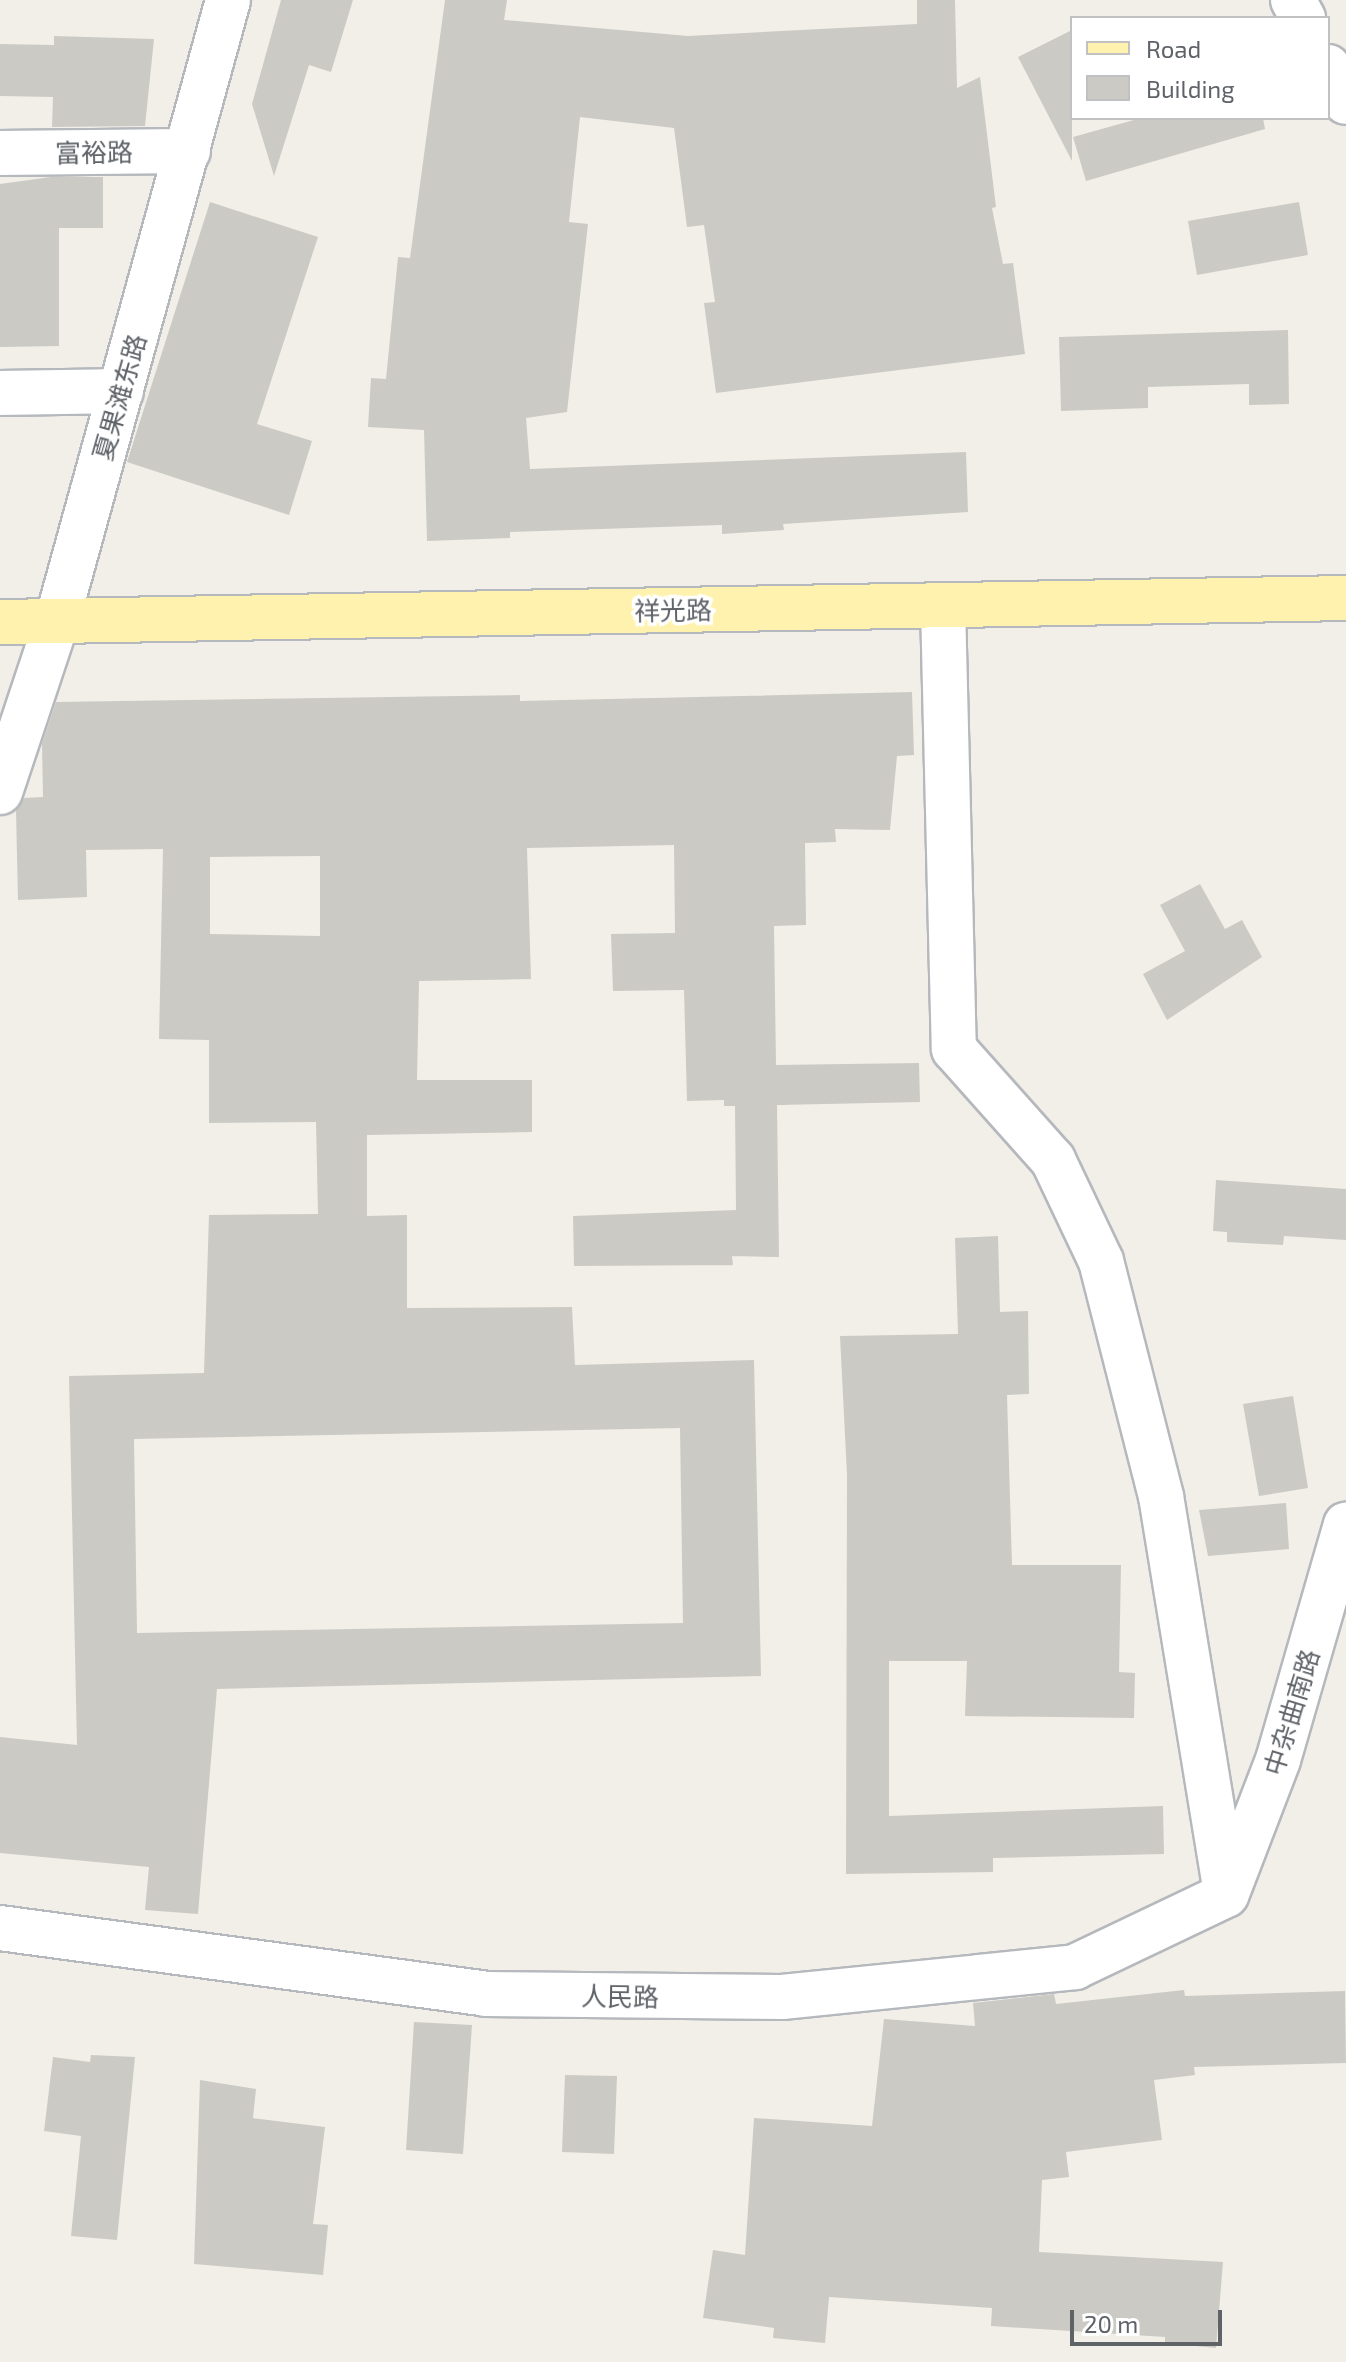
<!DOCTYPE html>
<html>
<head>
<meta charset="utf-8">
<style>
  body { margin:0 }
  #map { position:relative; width:1346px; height:2362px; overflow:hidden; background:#f1efe8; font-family:"Exo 2","Noto Sans SC",sans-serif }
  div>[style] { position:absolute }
  .building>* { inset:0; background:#cccac5 }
  .roads { filter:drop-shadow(2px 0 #b5b8bc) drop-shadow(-2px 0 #b5b8bc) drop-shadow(0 2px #b5b8bc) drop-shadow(0 -2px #b5b8bc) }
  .minor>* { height:44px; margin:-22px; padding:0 22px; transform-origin:22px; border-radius:22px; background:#fff }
  .major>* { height:44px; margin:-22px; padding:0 22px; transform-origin:22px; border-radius:22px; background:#fff2af }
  span { translate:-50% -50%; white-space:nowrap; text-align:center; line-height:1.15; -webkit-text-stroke:7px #fff; paint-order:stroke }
  .street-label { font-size:26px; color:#5f6368 }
  .legend { position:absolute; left:1070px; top:16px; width:260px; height:104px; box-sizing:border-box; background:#fff; border:2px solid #bfc1c3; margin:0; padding:10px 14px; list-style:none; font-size:24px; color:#5f6368 }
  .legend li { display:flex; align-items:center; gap:16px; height:40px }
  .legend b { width:40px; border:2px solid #bfc1c3 }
  .scale { position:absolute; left:1070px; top:2310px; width:152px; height:36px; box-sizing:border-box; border:4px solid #5f6368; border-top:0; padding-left:10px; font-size:24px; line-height:28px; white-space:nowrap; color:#5f6368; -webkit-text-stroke:6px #fff; paint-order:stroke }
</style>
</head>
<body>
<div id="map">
  <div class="building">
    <i style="clip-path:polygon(281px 0,353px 0,331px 72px,309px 65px,274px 176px,252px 104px)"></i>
    <i style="clip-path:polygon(445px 0,507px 0,504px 20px,688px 36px,917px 24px,917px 0,955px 0,957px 88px,980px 77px,996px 207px,992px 208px,1003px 264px,1013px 263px,1025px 354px,716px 393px,704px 303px,715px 302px,704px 225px,687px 227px,674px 128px,580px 117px,569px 222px,588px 224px,567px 412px,526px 418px,530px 469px,966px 452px,968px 512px,783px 524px,784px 530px,722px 534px,722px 525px,510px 532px,510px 538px,427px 541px,424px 430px,368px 427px,371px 378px,386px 379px,398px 257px,410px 258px)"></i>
    <i style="clip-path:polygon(1072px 30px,1072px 161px,1018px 57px)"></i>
    <i style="clip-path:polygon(54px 36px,154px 39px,145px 126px,52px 127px,53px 97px,0 96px,0 44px,54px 45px)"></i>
    <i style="clip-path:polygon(1141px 118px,1263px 118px,1265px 129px,1086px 181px,1073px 137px)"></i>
    <i style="clip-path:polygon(51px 177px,103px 177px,103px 228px,59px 228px,59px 346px,0 347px,0 184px)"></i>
    <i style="clip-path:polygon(210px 202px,318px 237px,257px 424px,312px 441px,289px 515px,127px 462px)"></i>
    <i style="clip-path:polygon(1299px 202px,1308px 255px,1197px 275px,1188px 221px)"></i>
    <i style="clip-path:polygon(1288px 330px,1289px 404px,1249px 405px,1249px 384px,1148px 387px,1148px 408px,1061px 411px,1059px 337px)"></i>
    <i style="clip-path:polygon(evenodd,912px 692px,914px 755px,897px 756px,890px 830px,835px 829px,836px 842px,805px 843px,806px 925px,774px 926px,776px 1065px,919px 1063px,920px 1102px,777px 1105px,779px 1257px,732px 1256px,733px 1265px,574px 1266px,573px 1216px,736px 1210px,735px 1106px,724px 1106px,724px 1100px,687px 1101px,684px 990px,613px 991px,611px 934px,675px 933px,674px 845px,527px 848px,531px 979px,419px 981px,417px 1080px,532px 1080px,532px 1132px,367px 1135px,367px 1216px,407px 1215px,407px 1308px,572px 1307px,575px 1365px,754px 1360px,761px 1676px,217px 1689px,198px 1914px,145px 1910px,149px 1867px,0 1853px,0 1737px,77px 1745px,69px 1376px,204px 1373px,209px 1215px,318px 1214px,316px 1122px,209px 1123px,209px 1040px,159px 1039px,163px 849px,86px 850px,87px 897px,18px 900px,16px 811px,24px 798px,43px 797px,42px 744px,56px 702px,520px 695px,520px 701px,912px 692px,320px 856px,320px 936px,210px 934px,210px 857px,320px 856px,912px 692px,680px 1428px,683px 1623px,137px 1633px,134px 1439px,680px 1428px)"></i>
    <i style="clip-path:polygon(1200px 884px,1225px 929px,1242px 920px,1262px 957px,1167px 1020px,1143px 974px,1185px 951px,1160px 905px)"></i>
    <i style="clip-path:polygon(1216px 1180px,1346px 1189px,1346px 1240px,1284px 1236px,1283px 1245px,1227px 1242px,1227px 1232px,1213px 1231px)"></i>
    <i style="clip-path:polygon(998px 1236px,1000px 1312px,1028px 1311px,1029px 1394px,1007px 1395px,1012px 1565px,1121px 1565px,1119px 1672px,1135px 1673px,1134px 1718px,965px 1716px,967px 1661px,889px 1661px,889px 1816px,1163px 1806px,1164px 1854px,993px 1858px,993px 1872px,846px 1874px,847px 1475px,840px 1336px,958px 1334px,955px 1238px)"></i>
    <i style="clip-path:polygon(1293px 1396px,1308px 1488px,1259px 1496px,1243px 1404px)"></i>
    <i style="clip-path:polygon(1286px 1503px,1289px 1549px,1208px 1556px,1199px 1510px)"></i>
    <i style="clip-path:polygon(1184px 1990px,1185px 1996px,1345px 1991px,1346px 2063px,1194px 2067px,1195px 2075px,1154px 2080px,1162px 2140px,1066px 2152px,1069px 2177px,1042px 2180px,1039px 2252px,1223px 2262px,1216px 2348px,1165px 2343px,1165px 2337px,991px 2326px,992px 2308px,829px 2297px,825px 2343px,773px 2338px,774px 2328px,703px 2318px,713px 2250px,745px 2255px,754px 2118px,872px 2126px,884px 2019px,975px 2026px,973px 2003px,1054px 1994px,1056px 2004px)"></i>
    <i style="clip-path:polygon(414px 2022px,472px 2025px,463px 2154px,406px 2150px)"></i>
    <i style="clip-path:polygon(91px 2055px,135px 2057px,117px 2240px,71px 2236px,81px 2136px,44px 2131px,53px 2057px,90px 2062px)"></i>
    <i style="clip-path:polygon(565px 2075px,617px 2076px,614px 2154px,562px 2152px)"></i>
    <i style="clip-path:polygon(200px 2080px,256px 2089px,253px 2118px,325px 2127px,313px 2224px,328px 2225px,323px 2275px,194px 2264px)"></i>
  </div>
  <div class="roads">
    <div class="minor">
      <i style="left:1293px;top:0;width:21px;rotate:61deg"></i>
      <i style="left:1328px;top:67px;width:39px;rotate:63deg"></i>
      <i style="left:0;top:153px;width:188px;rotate:-0.6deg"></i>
      <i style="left:0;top:393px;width:121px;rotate:-0.9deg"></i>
      <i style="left:943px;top:606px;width:443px;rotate:88.6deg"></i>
      <i style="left:954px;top:1049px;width:149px;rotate:48.3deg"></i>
      <i style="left:1053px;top:1160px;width:112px;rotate:64.6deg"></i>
      <i style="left:1101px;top:1261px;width:243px;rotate:75.7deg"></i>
      <i style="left:1161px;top:1496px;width:404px;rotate:80.7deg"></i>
      <i style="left:0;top:792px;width:180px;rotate:-71.6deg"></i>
      <i style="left:57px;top:621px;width:644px;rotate:-74.6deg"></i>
      <i style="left:1227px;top:1893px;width:142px;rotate:-69deg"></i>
      <i style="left:1278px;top:1760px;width:245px;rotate:-73.9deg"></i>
      <i style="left:0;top:1928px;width:489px;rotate:7.7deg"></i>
      <i style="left:485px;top:1994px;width:297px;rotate:0.6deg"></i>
      <i style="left:782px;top:1997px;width:295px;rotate:-5.8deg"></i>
      <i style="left:1075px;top:1967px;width:167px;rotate:-25.5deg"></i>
    </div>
    <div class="major">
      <i style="left:0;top:622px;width:1346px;rotate:-1.02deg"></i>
    </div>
  </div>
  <div class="street-label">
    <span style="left:94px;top:152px;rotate:-1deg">富裕路</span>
    <span style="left:119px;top:397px;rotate:-74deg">夏果滩东路</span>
    <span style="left:673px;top:610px;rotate:-1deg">祥光路</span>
    <span style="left:1291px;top:1712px;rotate:-73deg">中杂曲南路</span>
    <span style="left:620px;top:1996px;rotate:1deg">人民路</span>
  </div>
  <ul class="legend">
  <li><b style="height:10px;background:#fff2af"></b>Road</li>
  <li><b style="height:22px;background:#cccac5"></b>Building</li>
  </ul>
  <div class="scale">20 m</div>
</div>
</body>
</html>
